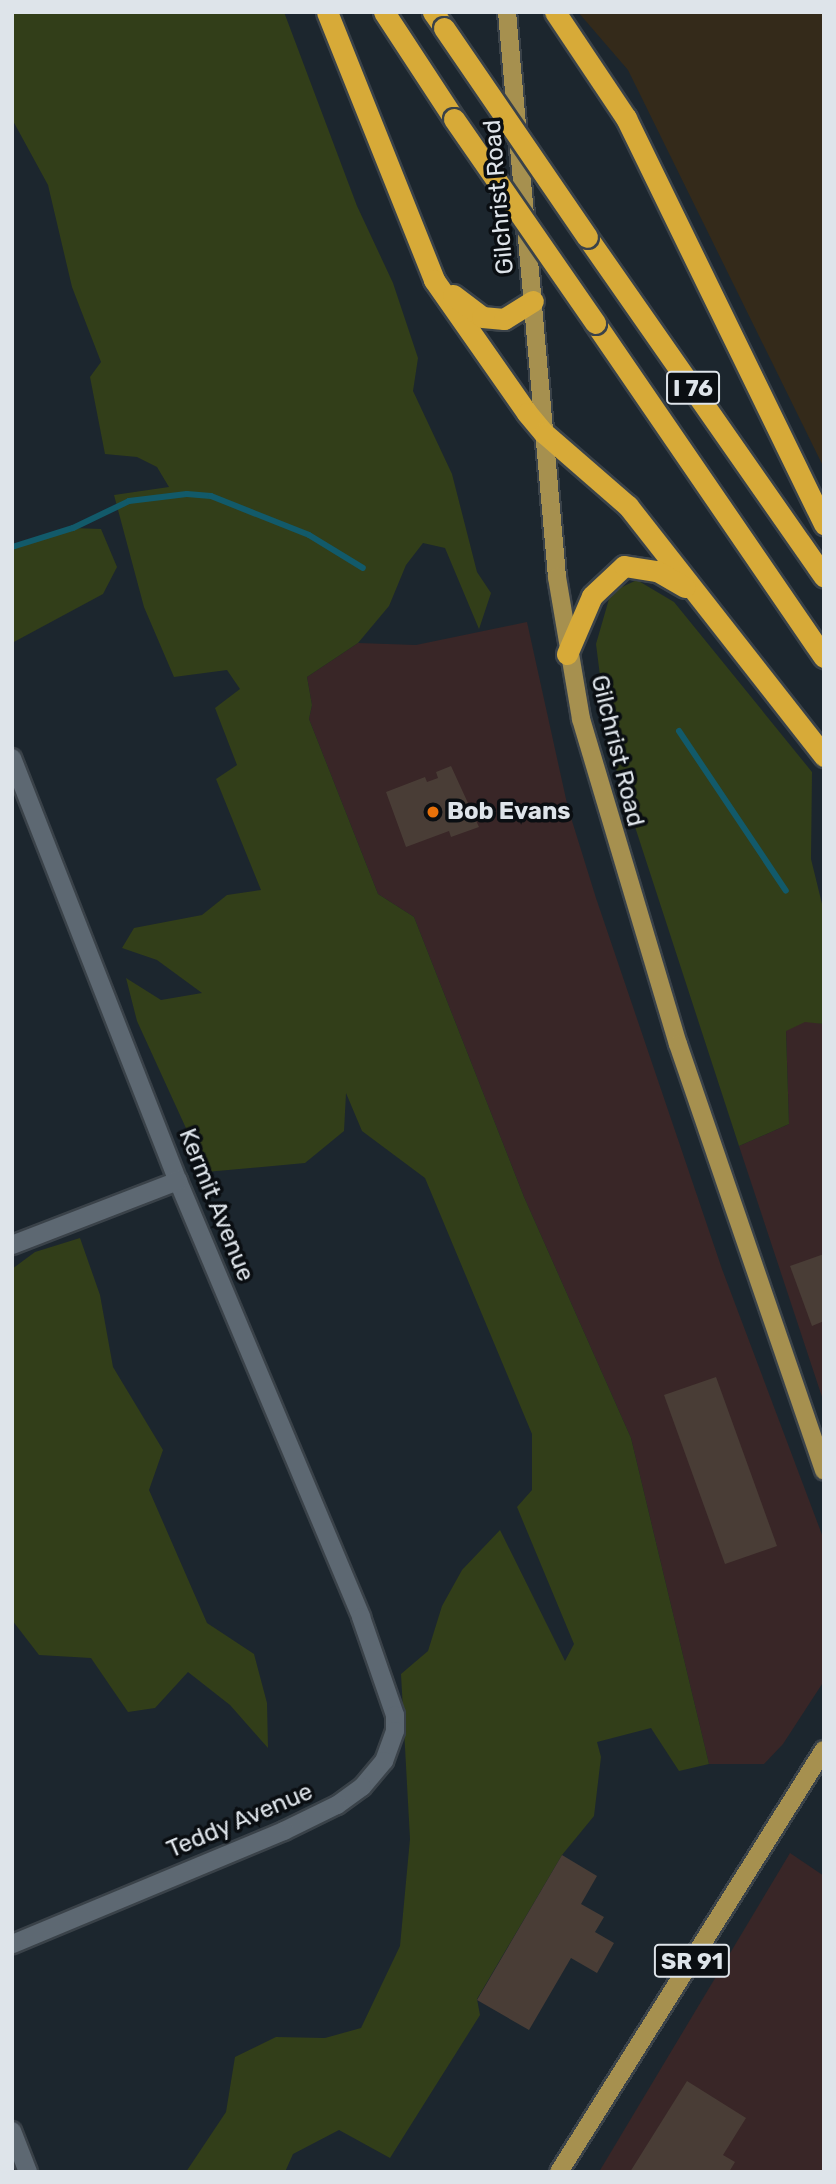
<!DOCTYPE html>
<html>
<head>
<meta charset="utf-8">
<style>
  body { margin:0 }
  #map { position:relative; width:836px; height:2184px; overflow:hidden; background:#1c262e; font-family:Rubik,sans-serif }
  div>[style] { position:absolute }
  .commercial>* { inset:0; background:#392627 }
  .industrial>* { inset:0; background:#342a1a }
  .green>* { inset:0; background:#323e19 }
  .stream>* { height:6px; margin:-3px; padding:0 3px; transform-origin:3px; border-radius:3px; background:#125a6a }
  .building>* { inset:0; background:#493d36 }
  .roads { filter:drop-shadow(2px 0 #3a4249) drop-shadow(-2px 0 #3a4249) drop-shadow(0 2px #3a4249) drop-shadow(0 -2px #3a4249) }
  .street>* { height:18px; margin:-9px; padding:0 9px; transform-origin:9px; border-radius:9px; background:#5d6872 }
  .primary>* { height:18px; margin:-9px; padding:0 9px; transform-origin:9px; border-radius:9px; background:#a6904f }
  .highway>* { height:21px; margin:-10.5px; padding:0 10.5px; transform-origin:10.5px; border-radius:10.5px; background:#d7aa38 }
  .bridges { filter:drop-shadow(2px 0 #3a4249) drop-shadow(-2px 0 #3a4249) drop-shadow(0 2px #3a4249) drop-shadow(0 -2px #3a4249) }
  .highway-bridge>* { height:21px; margin:-10.5px; padding:0 10.5px; transform-origin:10.5px; border-radius:10.5px; background:#d7aa38 }
  .dots>* { width:19px; height:19px; translate:-50% -50%; box-sizing:border-box; border:4px solid #0a0e12; border-radius:50% }
  span { translate:-50% -50%; white-space:nowrap; text-align:center; line-height:1.15; -webkit-text-stroke:7px #0a0e12; paint-order:stroke }
  .shield-label span { padding:2px 5px; background:#0a0e12; border:2px solid; border-radius:5px; -webkit-text-stroke-width:0 }
  .shield-label { font-size:23px; color:#dee4ea; font-weight:700 }
  .street-label { font-size:24px; color:#dee4ea }
  .poi-label { font-size:24px; color:#dee4ea; font-weight:700 }
  .left { translate:0 -50%; text-align:left }
  .frame { position:absolute; inset:0; border:14px solid #dee4ea; pointer-events:none }
</style>
</head>
<body>
<div id="map">
  <div class="commercial">
    <i style="clip-path:polygon(527px 622px,568px 808px,596px 898px,722px 1269px,824px 1540px,824px 1681px,783px 1744px,764px 1764px,709px 1764px,631px 1438px,524px 1197px,414px 917px,378px 894px,309px 719px,312px 705px,307px 677px,358px 643px,416px 645px)"></i>
    <i style="clip-path:polygon(805px 1021px,824px 1024px,824px 1403px,739px 1146px,789px 1124px,786px 1030px)"></i>
    <i style="clip-path:polygon(790px 1853px,824px 1876px,824px 2172px,599px 2172px)"></i>
  </div>
  <div class="industrial">
    <i style="clip-path:polygon(578px 12px,824px 12px,824px 468px,628px 70px)"></i>
  </div>
  <div class="green">
    <i style="clip-path:polygon(12px 12px,284px 12px,357px 206px,393px 283px,418px 358px,413px 391px,452px 474px,477px 572px,491px 593px,479px 629px,445px 548px,423px 543px,406px 565px,389px 606px,358px 643px,307px 677px,312px 705px,309px 719px,378px 894px,414px 917px,524px 1197px,631px 1438px,709px 1764px,679px 1771px,651px 1728px,597px 1742px,601px 1757px,594px 1816px,562px 1855px,477px 1999px,480px 2015px,390px 2158px,339px 2130px,293px 2154px,285px 2172px,186px 2172px,226px 2112px,235px 2057px,276px 2037px,325px 2038px,361px 2028px,400px 1946px,410px 1839px,401px 1674px,428px 1651px,442px 1606px,462px 1570px,500px 1530px,565px 1661px,574px 1644px,517px 1507px,532px 1490px,532px 1434px,425px 1178px,362px 1131px,346px 1093px,344px 1131px,305px 1163px,206px 1172px,137px 1021px,126px 978px,161px 1000px,202px 993px,157px 960px,122px 948px,134px 928px,202px 915px,227px 895px,261px 890px,216px 779px,237px 765px,215px 708px,240px 689px,227px 670px,174px 677px,144px 607px,114px 495px,169px 487px,157px 467px,137px 457px,105px 454px,90px 377px,101px 362px,72px 287px,48px 185px,12px 119px)"></i>
    <i style="clip-path:polygon(73px 528px,101px 529px,117px 567px,103px 594px,12px 643px,12px 547px)"></i>
    <i style="clip-path:polygon(637px 580px,674px 602px,812px 772px,811px 859px,824px 912px,824px 1024px,805px 1022px,786px 1031px,789px 1124px,739px 1146px,609px 747px,596px 644px,611px 592px)"></i>
    <i style="clip-path:polygon(80px 1238px,100px 1295px,113px 1367px,163px 1450px,149px 1490px,207px 1623px,254px 1654px,267px 1703px,268px 1748px,230px 1705px,188px 1672px,155px 1708px,128px 1712px,91px 1658px,39px 1655px,12px 1620px,12px 1269px,35px 1252px)"></i>
  </div>
  <div class="stream">
    <i style="left:12px;top:547px;width:64px;rotate:-17.3deg"></i>
    <i style="left:73px;top:528px;width:62px;rotate:-25.7deg"></i>
    <i style="left:129px;top:501px;width:58px;rotate:-6.9deg"></i>
    <i style="left:187px;top:494px;width:24px;rotate:5deg"></i>
    <i style="left:211px;top:496px;width:105px;rotate:21.7deg"></i>
    <i style="left:309px;top:535px;width:63px;rotate:31.4deg"></i>
    <i style="left:679px;top:731px;width:192px;rotate:56.2deg"></i>
  </div>
  <div class="building">
    <i style="clip-path:polygon(451px 766px,479px 827px,451px 837px,449px 831px,406px 847px,386px 792px,425px 777px,427px 782px,438px 778px,436px 772px)"></i>
    <i style="clip-path:polygon(824px 1254px,824px 1321px,812px 1326px,790px 1266px)"></i>
    <i style="clip-path:polygon(716px 1377px,777px 1546px,725px 1564px,664px 1395px)"></i>
    <i style="clip-path:polygon(562px 1855px,597px 1876px,581px 1904px,604px 1917px,595px 1932px,614px 1943px,597px 1973px,571px 1958px,529px 2030px,477px 2000px)"></i>
    <i style="clip-path:polygon(687px 2081px,746px 2118px,723px 2155px,735px 2162px,729px 2172px,630px 2172px)"></i>
  </div>
  <div class="roads">
    <div class="street">
      <i style="left:12px;top:758px;width:454px;rotate:68.6deg"></i>
      <i style="left:178px;top:1181px;width:473px;rotate:67.2deg"></i>
      <i style="left:361px;top:1617px;width:104px;rotate:70.9deg"></i>
      <i style="left:395px;top:1715px;width:16px;rotate:90deg"></i>
      <i style="left:395px;top:1731px;width:32px;rotate:110deg"></i>
      <i style="left:384px;top:1761px;width:34px;rotate:130deg"></i>
      <i style="left:362px;top:1787px;width:31px;rotate:144deg"></i>
      <i style="left:337px;top:1805px;width:59px;rotate:153.9deg"></i>
      <i style="left:284px;top:1831px;width:295px;rotate:157.4deg"></i>
      <i style="left:12px;top:1245px;width:178px;rotate:-21.1deg"></i>
      <i style="left:12px;top:2131px;width:44px;rotate:68.7deg"></i>
    </div>
    <div class="primary">
      <i style="left:507px;top:12px;width:567px;rotate:84.94deg"></i>
      <i style="left:557px;top:577px;width:144px;rotate:80.4deg"></i>
      <i style="left:581px;top:719px;width:339px;rotate:73.4deg"></i>
      <i style="left:678px;top:1044px;width:451px;rotate:71.1deg"></i>
      <i style="left:559px;top:2172px;width:498px;rotate:-57.9deg"></i>
    </div>
    <div class="highway">
      <i style="left:327px;top:12px;width:289px;rotate:68.2deg"></i>
      <i style="left:434px;top:280px;width:162px;rotate:55deg"></i>
      <i style="left:527px;top:413px;width:26px;rotate:50deg"></i>
      <i style="left:544px;top:433px;width:111px;rotate:41deg"></i>
      <i style="left:628px;top:506px;width:318px;rotate:51.9deg"></i>
      <i style="left:384px;top:12px;width:128px;rotate:56.8deg"></i>
      <i style="left:433px;top:12px;width:19px;rotate:55deg"></i>
      <i style="left:555px;top:12px;width:128px;rotate:56.2deg"></i>
      <i style="left:626px;top:118px;width:452px;rotate:64deg"></i>
      <i style="left:587px;top:237px;width:414px;rotate:55.1deg"></i>
      <i style="left:453px;top:295px;width:36px;rotate:37deg"></i>
      <i style="left:482px;top:317px;width:22px;rotate:5deg"></i>
      <i style="left:504px;top:319px;width:34px;rotate:-32deg"></i>
      <i style="left:595px;top:323px;width:405px;rotate:55.6deg"></i>
      <i style="left:567px;top:654px;width:63px;rotate:-66.7deg"></i>
      <i style="left:592px;top:596px;width:44px;rotate:-43.2deg"></i>
      <i style="left:624px;top:566px;width:33px;rotate:9deg"></i>
      <i style="left:657px;top:571px;width:32px;rotate:30deg"></i>
    </div>
  </div>
  <div class="bridges">
    <div class="highway-bridge">
      <i style="left:444px;top:28px;width:253px;rotate:55.6deg"></i>
      <i style="left:454px;top:119px;width:248px;rotate:55.3deg"></i>
    </div>
  </div>
  <div class="dots">
    <i style="left:433px;top:812px;background:#e8710a"></i>
  </div>
  <div class="shield-label">
    <span style="left:693px;top:388px">I 76</span>
    <span style="left:692px;top:1961px">SR 91</span>
  </div>
  <div class="street-label">
    <span style="left:499px;top:197px;rotate:-95deg">Gilchrist Road</span>
    <span style="left:617px;top:751px;rotate:76deg">Gilchrist Road</span>
    <span style="left:216px;top:1205px;rotate:68deg">Kermit Avenue</span>
    <span style="left:240px;top:1821px;rotate:-23deg">Teddy Avenue</span>
  </div>
  <div class="poi-label">
    <span class="left" style="left:447px;top:812px">Bob Evans</span>
  </div>
  <div class="frame"></div>
</div>
</body>
</html>
